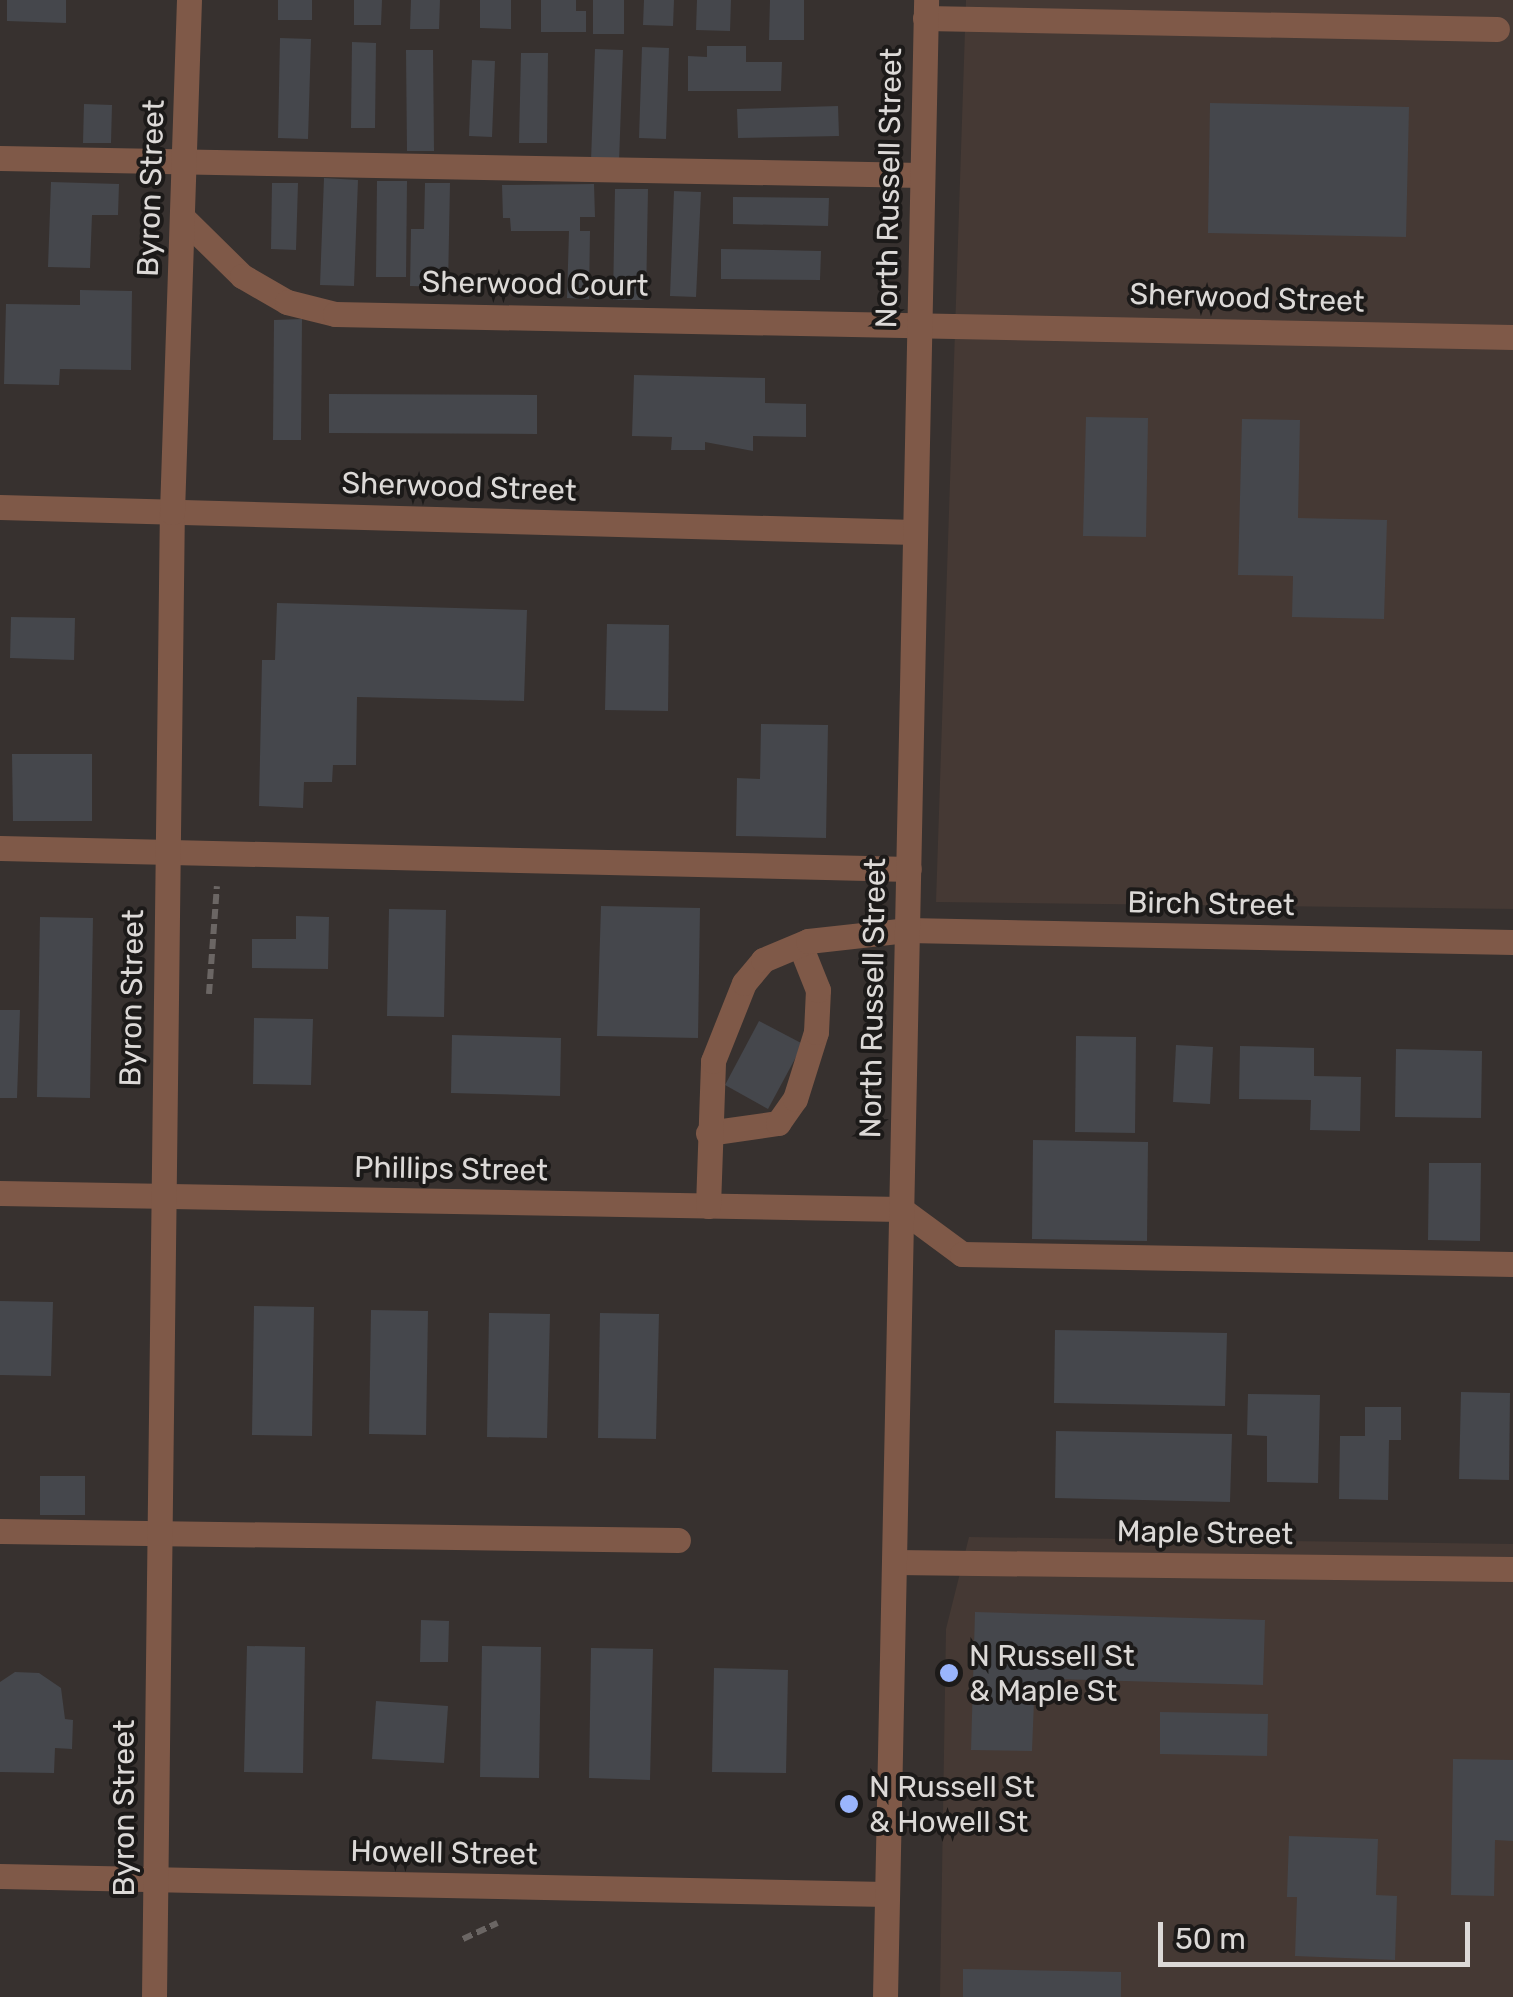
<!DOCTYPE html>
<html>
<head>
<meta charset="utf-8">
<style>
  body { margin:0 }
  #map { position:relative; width:1513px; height:1997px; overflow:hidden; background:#37312f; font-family:Rubik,sans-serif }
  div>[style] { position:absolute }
  .built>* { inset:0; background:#453934 }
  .building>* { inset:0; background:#45474c }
  .path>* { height:6px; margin-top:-3px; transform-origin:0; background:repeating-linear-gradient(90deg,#6b6664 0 10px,transparent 0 15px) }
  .minor>* { height:25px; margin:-12.5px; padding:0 12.5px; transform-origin:12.5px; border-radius:12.5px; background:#7f5948 }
  .dots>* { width:28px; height:28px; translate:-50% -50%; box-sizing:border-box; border:5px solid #1c1a19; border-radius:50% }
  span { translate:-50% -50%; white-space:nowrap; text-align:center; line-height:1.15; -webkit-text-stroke:8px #1c1a19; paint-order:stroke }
  .street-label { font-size:30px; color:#dcd9d7 }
  .poi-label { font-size:30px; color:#dcd9d7 }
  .left { translate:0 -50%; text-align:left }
  .scale { position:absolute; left:1158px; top:1922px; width:312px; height:45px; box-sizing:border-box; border:5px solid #dcd9d7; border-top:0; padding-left:12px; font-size:30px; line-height:35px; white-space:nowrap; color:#dcd9d7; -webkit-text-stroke:8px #1c1a19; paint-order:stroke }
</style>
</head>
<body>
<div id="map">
  <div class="built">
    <i style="clip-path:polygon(966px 0,1513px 0,1513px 909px,936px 902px)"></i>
    <i style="clip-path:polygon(969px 1537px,1513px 1544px,1513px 1997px,940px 1997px,946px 1629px)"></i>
  </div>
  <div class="building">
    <i style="clip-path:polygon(7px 0,66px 0,66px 23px,7px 21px)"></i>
    <i style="clip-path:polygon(278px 0,312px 0,312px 20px,278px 20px)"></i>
    <i style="clip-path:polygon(354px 0,382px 0,381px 25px,354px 25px)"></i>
    <i style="clip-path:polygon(411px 0,440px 0,439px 29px,410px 29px)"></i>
    <i style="clip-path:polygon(480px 0,511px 0,511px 29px,480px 28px)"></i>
    <i style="clip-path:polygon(541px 0,576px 0,576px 11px,586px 11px,586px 32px,541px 32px)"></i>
    <i style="clip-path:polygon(593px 0,624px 0,624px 34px,593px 34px)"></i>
    <i style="clip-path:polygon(644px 0,674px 0,673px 26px,643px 25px)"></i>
    <i style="clip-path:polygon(697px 0,731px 0,730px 31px,696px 30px)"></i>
    <i style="clip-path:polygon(770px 0,804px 0,804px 40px,769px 40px)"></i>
    <i style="clip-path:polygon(280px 38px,311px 39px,308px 139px,278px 138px)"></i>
    <i style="clip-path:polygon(352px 42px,376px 43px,375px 128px,351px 128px)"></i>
    <i style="clip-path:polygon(707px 46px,746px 46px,746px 62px,782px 62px,781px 91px,688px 91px,688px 56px,707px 57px)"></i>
    <i style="clip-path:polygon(642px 47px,669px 48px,666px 139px,639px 138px)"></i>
    <i style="clip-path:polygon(595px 49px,623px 50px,619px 162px,591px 161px)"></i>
    <i style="clip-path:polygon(406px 50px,433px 50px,434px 151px,407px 151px)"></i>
    <i style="clip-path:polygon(521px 53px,548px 53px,547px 143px,519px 143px)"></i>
    <i style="clip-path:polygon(472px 60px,495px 61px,492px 137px,469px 136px)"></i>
    <i style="clip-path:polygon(1210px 103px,1409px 107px,1406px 237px,1208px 233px)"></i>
    <i style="clip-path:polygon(84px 104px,112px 105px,111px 143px,83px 143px)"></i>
    <i style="clip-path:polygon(838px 106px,839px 136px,738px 138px,737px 109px)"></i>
    <i style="clip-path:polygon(324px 178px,358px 180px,354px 286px,320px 285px)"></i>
    <i style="clip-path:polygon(377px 181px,407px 181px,406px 277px,376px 277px)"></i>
    <i style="clip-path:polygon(51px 182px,119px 184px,118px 215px,92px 215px,90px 268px,48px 267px)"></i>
    <i style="clip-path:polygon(272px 183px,298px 183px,296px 250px,271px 249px)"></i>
    <i style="clip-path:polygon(425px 183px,450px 183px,448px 287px,410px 286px,411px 229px,424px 229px)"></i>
    <i style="clip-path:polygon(594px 184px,595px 217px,580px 217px,580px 231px,590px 231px,589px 299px,567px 298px,569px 231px,511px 231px,510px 218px,503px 218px,502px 185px)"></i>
    <i style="clip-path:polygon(615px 189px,648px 189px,646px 300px,613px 300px)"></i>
    <i style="clip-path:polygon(674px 191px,701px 192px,696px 297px,670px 296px)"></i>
    <i style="clip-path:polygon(733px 197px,829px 198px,828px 226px,733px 224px)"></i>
    <i style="clip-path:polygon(721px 249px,821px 251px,820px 280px,721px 279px)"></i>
    <i style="clip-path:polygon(80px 290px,132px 291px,131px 370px,60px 369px,59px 385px,4px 384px,6px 304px,80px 305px)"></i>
    <i style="clip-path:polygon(302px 319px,301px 440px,273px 440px,274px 320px)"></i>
    <i style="clip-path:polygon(634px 375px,765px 378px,765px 403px,806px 404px,806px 437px,753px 436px,753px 451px,705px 442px,705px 450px,671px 450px,672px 437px,632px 436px)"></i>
    <i style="clip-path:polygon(329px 394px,537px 395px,537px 434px,329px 433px)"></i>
    <i style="clip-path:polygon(1086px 417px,1148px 418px,1146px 537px,1083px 536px)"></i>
    <i style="clip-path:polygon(1242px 419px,1300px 420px,1298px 518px,1387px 520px,1384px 619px,1292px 617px,1293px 576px,1238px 575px)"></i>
    <i style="clip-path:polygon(277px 603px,527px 610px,524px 701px,357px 697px,356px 765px,333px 765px,332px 782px,304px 782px,303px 808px,259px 806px,262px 660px,275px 660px)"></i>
    <i style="clip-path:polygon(11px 617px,75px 618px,74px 660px,10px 658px)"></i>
    <i style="clip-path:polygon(607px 624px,669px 625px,668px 711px,605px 710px)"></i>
    <i style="clip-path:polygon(761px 724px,828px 725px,826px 838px,736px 836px,737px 778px,760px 779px)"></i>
    <i style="clip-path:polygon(12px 754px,92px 754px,92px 821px,13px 821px)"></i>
    <i style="clip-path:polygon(601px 906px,700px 908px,698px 1038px,597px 1036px)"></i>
    <i style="clip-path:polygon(389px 909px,446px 910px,444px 1017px,387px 1016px)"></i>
    <i style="clip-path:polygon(296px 916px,329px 917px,328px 969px,252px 968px,252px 939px,296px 939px)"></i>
    <i style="clip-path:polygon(40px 917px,93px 918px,90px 1098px,37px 1097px)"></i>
    <i style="clip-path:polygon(0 1010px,20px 1010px,17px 1098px,0 1098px)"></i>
    <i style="clip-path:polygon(254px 1018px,313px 1019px,311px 1085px,253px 1084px)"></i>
    <i style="clip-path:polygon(759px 1021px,803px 1044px,768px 1109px,725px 1085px)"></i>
    <i style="clip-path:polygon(452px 1035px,561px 1038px,560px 1096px,451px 1093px)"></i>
    <i style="clip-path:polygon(1076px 1036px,1136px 1037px,1135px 1133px,1075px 1132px)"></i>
    <i style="clip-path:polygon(1176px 1045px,1213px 1047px,1210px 1104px,1173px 1102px)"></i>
    <i style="clip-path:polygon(1240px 1046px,1314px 1048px,1314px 1076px,1361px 1077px,1360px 1131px,1310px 1130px,1311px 1100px,1239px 1099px)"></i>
    <i style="clip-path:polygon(1396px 1049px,1482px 1051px,1481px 1118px,1395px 1117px)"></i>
    <i style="clip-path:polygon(1033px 1140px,1148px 1142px,1147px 1241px,1032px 1239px)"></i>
    <i style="clip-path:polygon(1429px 1163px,1481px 1163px,1480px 1241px,1428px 1240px)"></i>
    <i style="clip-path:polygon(0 1301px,53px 1302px,51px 1376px,0 1375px)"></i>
    <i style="clip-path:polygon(254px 1306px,314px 1307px,312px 1436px,252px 1435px)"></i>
    <i style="clip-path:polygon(371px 1310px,428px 1311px,426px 1435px,369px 1434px)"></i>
    <i style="clip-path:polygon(489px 1313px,550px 1314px,547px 1438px,487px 1437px)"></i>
    <i style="clip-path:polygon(600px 1313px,659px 1314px,656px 1439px,598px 1438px)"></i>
    <i style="clip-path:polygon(1055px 1330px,1227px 1333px,1225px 1406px,1054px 1403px)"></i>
    <i style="clip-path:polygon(1461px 1392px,1510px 1393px,1509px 1480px,1459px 1479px)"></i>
    <i style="clip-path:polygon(1248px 1394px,1320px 1395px,1318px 1483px,1267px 1482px,1267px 1436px,1247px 1435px)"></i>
    <i style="clip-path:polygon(1365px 1407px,1401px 1407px,1401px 1440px,1389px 1440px,1388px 1500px,1339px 1499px,1340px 1436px,1365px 1436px)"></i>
    <i style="clip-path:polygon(1056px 1431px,1232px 1434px,1230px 1502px,1055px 1498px)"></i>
    <i style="clip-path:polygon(40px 1476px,85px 1476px,85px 1515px,40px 1515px)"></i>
    <i style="clip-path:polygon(975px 1612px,1265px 1620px,1263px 1685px,1055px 1679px,1054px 1701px,1034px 1701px,1032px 1751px,971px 1750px)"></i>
    <i style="clip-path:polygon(421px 1620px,449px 1621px,448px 1662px,420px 1662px)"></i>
    <i style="clip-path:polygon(247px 1646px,305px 1647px,303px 1773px,244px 1772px)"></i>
    <i style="clip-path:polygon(482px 1646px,541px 1647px,539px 1778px,480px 1777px)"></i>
    <i style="clip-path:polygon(591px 1648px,653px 1649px,650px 1780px,589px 1778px)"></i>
    <i style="clip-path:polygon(714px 1668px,788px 1670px,786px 1773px,712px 1772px)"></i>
    <i style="clip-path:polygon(15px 1672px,39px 1673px,61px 1688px,65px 1719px,73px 1720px,72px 1749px,55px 1748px,54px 1773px,0 1772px,0 1682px)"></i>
    <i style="clip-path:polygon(376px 1701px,448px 1706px,444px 1763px,372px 1759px)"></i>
    <i style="clip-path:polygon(1160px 1712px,1268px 1714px,1267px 1756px,1160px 1754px)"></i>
    <i style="clip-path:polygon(1453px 1759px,1513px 1760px,1513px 1841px,1495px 1840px,1494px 1896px,1451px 1895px)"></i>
    <i style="clip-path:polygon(1289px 1836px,1378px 1839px,1376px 1895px,1397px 1896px,1395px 1960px,1295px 1956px,1297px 1897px,1287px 1897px)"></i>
    <i style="clip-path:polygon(963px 1969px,1121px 1972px,1121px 1997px,963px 1997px)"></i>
  </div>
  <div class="path">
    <i style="left:209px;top:994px;width:108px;rotate:-85.8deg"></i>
    <i style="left:463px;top:1939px;width:38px;rotate:-25deg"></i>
  </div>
  <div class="minor">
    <i style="left:925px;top:18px;width:572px;rotate:1.1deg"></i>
    <i style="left:0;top:158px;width:922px;rotate:1.06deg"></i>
    <i style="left:183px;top:218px;width:83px;rotate:44.5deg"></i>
    <i style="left:242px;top:276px;width:52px;rotate:30deg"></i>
    <i style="left:287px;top:302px;width:49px;rotate:14deg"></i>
    <i style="left:335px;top:314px;width:1178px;rotate:1.12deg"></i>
    <i style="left:0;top:507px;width:915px;rotate:1.57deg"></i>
    <i style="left:0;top:848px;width:909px;rotate:1.32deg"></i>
    <i style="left:708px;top:1133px;width:71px;rotate:-8.1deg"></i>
    <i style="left:778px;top:1123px;width:29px;rotate:-55deg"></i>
    <i style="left:795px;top:1099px;width:70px;rotate:-72.6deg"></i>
    <i style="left:816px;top:1032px;width:42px;rotate:-87.3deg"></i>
    <i style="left:818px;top:990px;width:48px;rotate:-111.8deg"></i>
    <i style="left:0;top:1193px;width:901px;rotate:1.02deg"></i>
    <i style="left:708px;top:1206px;width:145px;rotate:-88deg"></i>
    <i style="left:713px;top:1061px;width:84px;rotate:-68.3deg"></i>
    <i style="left:744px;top:983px;width:30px;rotate:-50deg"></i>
    <i style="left:763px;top:960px;width:49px;rotate:-22.9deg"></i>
    <i style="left:808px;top:941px;width:101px;rotate:-6.3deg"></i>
    <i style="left:908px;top:930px;width:605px;rotate:1.14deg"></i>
    <i style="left:901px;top:1209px;width:76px;rotate:36.4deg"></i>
    <i style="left:962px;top:1254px;width:551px;rotate:1.04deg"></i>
    <i style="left:0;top:1531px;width:678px;rotate:0.76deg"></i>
    <i style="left:895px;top:1562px;width:618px;rotate:0.65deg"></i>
    <i style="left:0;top:1876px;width:886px;rotate:1.16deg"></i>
    <i style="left:154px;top:1997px;width:1485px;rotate:-89.31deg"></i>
    <i style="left:172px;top:512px;width:512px;rotate:-88.1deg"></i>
    <i style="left:885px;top:1997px;width:1997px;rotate:-88.82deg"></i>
  </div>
  <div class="dots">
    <i style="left:949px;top:1673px;background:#9ab5fd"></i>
    <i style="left:849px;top:1804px;background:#9ab5fd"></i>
  </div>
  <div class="street-label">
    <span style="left:151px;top:188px;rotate:-88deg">Byron Street</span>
    <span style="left:889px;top:188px;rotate:-89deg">North Russell Street</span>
    <span style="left:535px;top:284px;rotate:1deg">Sherwood Court</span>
    <span style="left:1247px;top:298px;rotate:2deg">Sherwood Street</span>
    <span style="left:459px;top:487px;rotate:2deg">Sherwood Street</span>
    <span style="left:1211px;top:904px;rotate:1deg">Birch Street</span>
    <span style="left:132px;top:998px;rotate:-89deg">Byron Street</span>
    <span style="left:873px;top:998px;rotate:-89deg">North Russell Street</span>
    <span style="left:451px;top:1169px;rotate:1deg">Phillips Street</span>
    <span style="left:1205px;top:1533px;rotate:1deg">Maple Street</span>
    <span style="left:124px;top:1808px;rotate:-90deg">Byron Street</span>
    <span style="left:444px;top:1853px;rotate:1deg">Howell Street</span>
  </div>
  <div class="poi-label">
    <span class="left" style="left:969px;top:1673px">N Russell St<br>&amp; Maple St</span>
    <span class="left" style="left:869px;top:1804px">N Russell St<br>&amp; Howell St</span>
  </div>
  <div class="scale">50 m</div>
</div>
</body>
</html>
